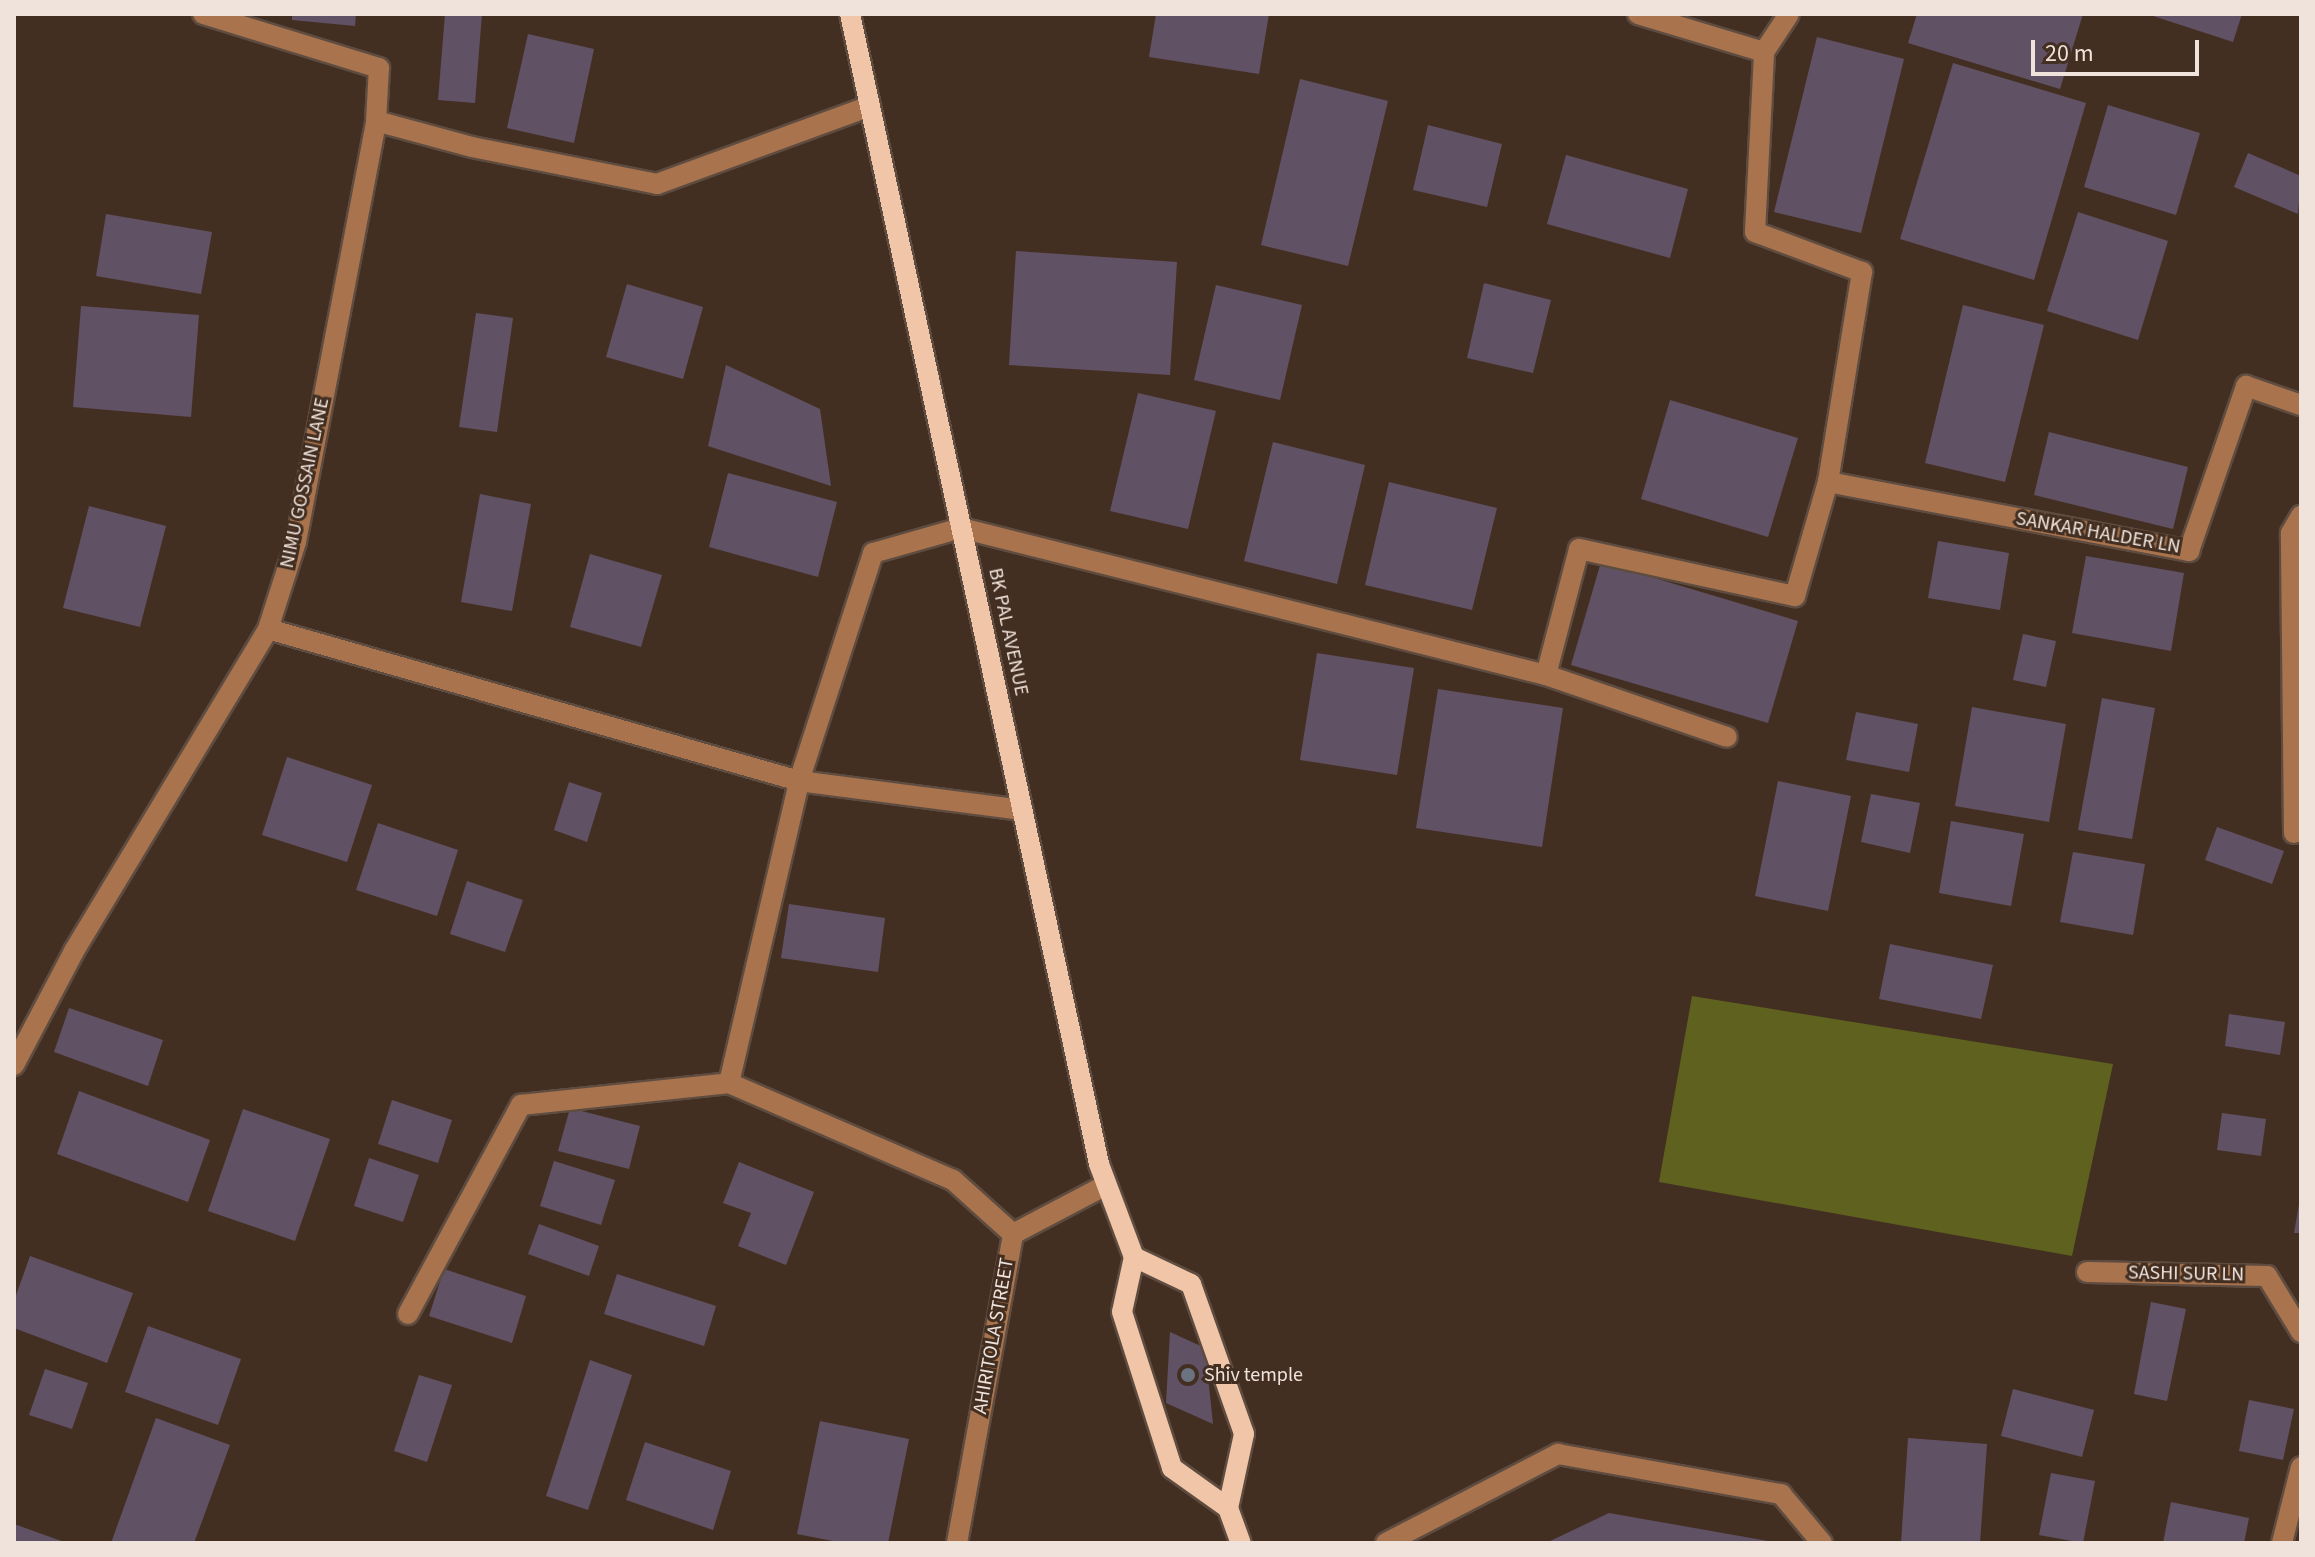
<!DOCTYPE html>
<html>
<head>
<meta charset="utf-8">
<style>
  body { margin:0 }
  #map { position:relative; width:2315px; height:1557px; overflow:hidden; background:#432f22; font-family:"Source Sans 3",sans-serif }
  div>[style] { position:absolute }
  .green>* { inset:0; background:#5f621f }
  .building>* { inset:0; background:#615164 }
  .roads { filter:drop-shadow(2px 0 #5f4c40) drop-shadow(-2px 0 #5f4c40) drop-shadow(0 2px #5f4c40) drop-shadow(0 -2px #5f4c40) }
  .minor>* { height:20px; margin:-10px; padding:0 10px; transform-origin:10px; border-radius:10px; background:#a9744d }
  .major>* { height:20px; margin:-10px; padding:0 10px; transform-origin:10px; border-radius:10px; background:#f1c5a7 }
  .dots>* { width:22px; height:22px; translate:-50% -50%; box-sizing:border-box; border:4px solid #432f22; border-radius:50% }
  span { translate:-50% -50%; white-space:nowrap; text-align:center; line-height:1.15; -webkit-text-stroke:6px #432f22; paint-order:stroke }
  .street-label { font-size:20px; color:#f0e3db }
  .poi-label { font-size:20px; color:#f0e3db }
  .left { translate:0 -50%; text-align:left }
  .frame { position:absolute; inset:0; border:16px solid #f0e3db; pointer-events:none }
  .scale { position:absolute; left:2031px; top:40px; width:168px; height:36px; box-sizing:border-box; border:4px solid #f0e3db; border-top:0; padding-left:10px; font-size:24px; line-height:28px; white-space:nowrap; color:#f0e3db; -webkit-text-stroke:6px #432f22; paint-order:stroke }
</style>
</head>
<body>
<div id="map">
  <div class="green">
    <i style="clip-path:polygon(1692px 996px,2113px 1064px,2072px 1256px,1659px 1182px)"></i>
  </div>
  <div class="building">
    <i style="clip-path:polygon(292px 14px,356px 14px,355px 26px,292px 20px)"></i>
    <i style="clip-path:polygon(445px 14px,482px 14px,475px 103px,438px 100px)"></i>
    <i style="clip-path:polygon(1156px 14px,1269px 14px,1259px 74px,1149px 57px)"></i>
    <i style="clip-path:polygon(1917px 14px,2083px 14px,2060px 89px,1908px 43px)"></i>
    <i style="clip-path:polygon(2147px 14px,2242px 14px,2233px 42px)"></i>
    <i style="clip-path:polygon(528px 34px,594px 49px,574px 143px,507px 128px)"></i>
    <i style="clip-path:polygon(1817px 37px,1904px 59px,1861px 233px,1774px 212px)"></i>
    <i style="clip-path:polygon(1953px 63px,2086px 103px,2034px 280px,1900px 239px)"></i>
    <i style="clip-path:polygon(1300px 79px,1388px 101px,1348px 266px,1261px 245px)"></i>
    <i style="clip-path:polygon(2108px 105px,2200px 133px,2176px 215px,2084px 187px)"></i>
    <i style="clip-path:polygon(1428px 125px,1502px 144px,1487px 207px,1413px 190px)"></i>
    <i style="clip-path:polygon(2248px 153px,2301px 176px,2298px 214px,2234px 187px)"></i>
    <i style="clip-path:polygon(1566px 155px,1688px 189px,1670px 258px,1547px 224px)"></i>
    <i style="clip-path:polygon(2078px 212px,2168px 241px,2138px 340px,2047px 311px)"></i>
    <i style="clip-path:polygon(106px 214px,212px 232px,201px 294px,96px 276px)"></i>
    <i style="clip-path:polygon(1016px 251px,1177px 262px,1170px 375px,1009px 365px)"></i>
    <i style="clip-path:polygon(1484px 283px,1551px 300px,1533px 373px,1467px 358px)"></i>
    <i style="clip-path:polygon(627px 284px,703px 307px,683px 379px,606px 357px)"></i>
    <i style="clip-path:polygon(1216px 285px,1302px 305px,1280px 400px,1194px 380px)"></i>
    <i style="clip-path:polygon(1963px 305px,2044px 325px,2005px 482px,1925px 463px)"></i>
    <i style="clip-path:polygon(81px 306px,199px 315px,191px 417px,73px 407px)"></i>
    <i style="clip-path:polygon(476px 313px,513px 318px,497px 432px,459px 427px)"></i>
    <i style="clip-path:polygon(726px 365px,820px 409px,831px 486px,708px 446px)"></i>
    <i style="clip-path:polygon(1138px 393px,1216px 411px,1188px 529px,1110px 511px)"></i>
    <i style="clip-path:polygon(1670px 400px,1798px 438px,1768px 537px,1641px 499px)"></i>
    <i style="clip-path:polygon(2049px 432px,2188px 467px,2173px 529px,2034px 495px)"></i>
    <i style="clip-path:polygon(1273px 442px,1365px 465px,1337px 584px,1244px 561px)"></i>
    <i style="clip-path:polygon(728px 473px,837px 502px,818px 577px,709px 547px)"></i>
    <i style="clip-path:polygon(1389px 482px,1497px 508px,1472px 610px,1365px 585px)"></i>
    <i style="clip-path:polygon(480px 494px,531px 504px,512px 611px,461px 602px)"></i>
    <i style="clip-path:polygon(89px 506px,166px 526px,140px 627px,63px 608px)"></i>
    <i style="clip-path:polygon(1938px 541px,2009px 553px,2000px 610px,1928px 598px)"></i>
    <i style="clip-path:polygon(590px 554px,662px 575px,641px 647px,570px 627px)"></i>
    <i style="clip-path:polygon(2086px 556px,2184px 573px,2171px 651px,2072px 633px)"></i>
    <i style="clip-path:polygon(1601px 562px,1798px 621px,1768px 723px,1571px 665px)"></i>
    <i style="clip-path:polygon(2023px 634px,2056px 641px,2046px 687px,2013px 680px)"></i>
    <i style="clip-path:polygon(1317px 653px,1414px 668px,1397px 775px,1300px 760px)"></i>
    <i style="clip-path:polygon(1438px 689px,1563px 708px,1542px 847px,1416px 828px)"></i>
    <i style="clip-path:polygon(2102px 698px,2155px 708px,2132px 839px,2078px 830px)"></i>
    <i style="clip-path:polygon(1972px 707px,2066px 724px,2049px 822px,1955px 806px)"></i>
    <i style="clip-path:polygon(1856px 712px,1918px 724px,1909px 772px,1846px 760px)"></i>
    <i style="clip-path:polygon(287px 757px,372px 785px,347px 862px,262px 835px)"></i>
    <i style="clip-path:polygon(1778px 781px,1851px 796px,1828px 911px,1755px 896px)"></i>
    <i style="clip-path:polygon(569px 782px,602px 793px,587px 842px,554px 830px)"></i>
    <i style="clip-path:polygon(1871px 794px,1920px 803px,1910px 853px,1861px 842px)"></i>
    <i style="clip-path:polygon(1951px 821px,2024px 834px,2011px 906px,1939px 893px)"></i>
    <i style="clip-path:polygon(378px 823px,458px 850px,437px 916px,356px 890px)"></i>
    <i style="clip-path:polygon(2217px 827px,2284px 851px,2272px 884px,2205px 860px)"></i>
    <i style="clip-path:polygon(2073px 852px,2145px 864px,2133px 935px,2060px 922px)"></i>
    <i style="clip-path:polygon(467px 881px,523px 900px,505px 952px,450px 934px)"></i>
    <i style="clip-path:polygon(789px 904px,885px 918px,878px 972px,781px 958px)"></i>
    <i style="clip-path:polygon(1890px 944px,1993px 965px,1981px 1019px,1879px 999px)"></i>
    <i style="clip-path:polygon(69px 1008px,163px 1040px,148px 1086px,54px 1052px)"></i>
    <i style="clip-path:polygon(2229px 1014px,2285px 1022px,2280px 1055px,2225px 1046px)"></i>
    <i style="clip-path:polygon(79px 1091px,210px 1140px,188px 1202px,57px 1154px)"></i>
    <i style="clip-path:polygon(392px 1100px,452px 1120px,438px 1163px,378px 1144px)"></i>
    <i style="clip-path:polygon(570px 1108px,640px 1126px,629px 1169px,558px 1151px)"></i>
    <i style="clip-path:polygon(243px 1109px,330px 1139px,295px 1241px,208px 1211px)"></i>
    <i style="clip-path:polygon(2222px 1113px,2266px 1119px,2261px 1156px,2217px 1150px)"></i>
    <i style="clip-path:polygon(369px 1158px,419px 1175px,403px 1222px,354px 1206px)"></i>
    <i style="clip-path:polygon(554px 1161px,615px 1180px,601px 1225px,540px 1206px)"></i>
    <i style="clip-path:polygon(739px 1162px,814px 1192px,786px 1265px,738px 1246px,751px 1213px,723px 1203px)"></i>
    <i style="clip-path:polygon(2301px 1193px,2301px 1233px,2294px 1233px)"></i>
    <i style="clip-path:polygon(539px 1224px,599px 1246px,589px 1276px,528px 1254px)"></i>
    <i style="clip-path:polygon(30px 1256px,133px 1293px,107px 1363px,14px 1328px,14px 1301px)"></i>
    <i style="clip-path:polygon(444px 1269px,526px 1296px,512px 1343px,429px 1316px)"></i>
    <i style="clip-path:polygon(617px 1274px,716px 1306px,704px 1346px,604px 1314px)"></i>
    <i style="clip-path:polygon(2151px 1302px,2186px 1309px,2167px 1401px,2134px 1394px)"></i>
    <i style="clip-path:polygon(148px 1326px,241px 1359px,218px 1425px,125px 1392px)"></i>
    <i style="clip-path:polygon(1170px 1332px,1205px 1348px,1213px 1424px,1166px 1403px)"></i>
    <i style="clip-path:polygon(590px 1360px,632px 1375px,588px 1510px,546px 1496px)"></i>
    <i style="clip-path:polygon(45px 1369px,88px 1383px,72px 1429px,29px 1415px)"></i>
    <i style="clip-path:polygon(419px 1375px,452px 1385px,427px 1462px,394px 1451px)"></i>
    <i style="clip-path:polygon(2013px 1389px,2094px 1410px,2082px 1457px,2001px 1436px)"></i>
    <i style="clip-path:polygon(2249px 1400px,2294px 1409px,2283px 1460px,2239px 1451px)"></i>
    <i style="clip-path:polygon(156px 1418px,230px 1445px,194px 1543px,111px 1543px)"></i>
    <i style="clip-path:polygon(820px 1421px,909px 1439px,888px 1543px,843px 1543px,797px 1534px)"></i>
    <i style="clip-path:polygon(1908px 1438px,1987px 1444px,1980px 1543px,1901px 1543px)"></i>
    <i style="clip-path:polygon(645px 1442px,731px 1471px,713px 1530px,626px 1500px)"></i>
    <i style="clip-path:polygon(2051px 1473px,2095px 1481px,2083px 1543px,2039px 1535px)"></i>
    <i style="clip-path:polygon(2171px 1502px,2249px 1518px,2244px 1543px,2163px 1543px)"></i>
    <i style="clip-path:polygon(1609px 1513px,1768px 1541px,1768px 1543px,1546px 1543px)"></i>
    <i style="clip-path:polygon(14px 1524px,67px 1543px,14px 1543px)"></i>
  </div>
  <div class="roads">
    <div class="minor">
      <i style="left:1638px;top:14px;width:132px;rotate:16.8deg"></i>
      <i style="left:376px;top:121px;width:99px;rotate:15.2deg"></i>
      <i style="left:472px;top:147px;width:189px;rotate:11.3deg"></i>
      <i style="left:657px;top:184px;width:227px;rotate:-20.1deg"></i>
      <i style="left:1828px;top:482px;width:368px;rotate:10.8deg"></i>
      <i style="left:2189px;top:551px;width:175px;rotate:-70.9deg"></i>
      <i style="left:2246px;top:386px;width:58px;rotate:19.1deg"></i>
      <i style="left:268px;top:629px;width:552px;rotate:15.97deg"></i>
      <i style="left:799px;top:781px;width:225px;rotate:7.4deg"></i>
      <i style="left:1546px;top:675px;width:191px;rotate:18.9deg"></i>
      <i style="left:2294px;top:833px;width:300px;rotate:-90.6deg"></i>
      <i style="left:2291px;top:533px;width:20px;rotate:-60deg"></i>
      <i style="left:14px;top:1065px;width:129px;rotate:-62.2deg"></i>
      <i style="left:74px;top:951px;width:376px;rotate:-58.9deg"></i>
      <i style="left:268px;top:629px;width:91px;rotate:-72.2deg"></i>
      <i style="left:296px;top:542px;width:429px;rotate:-79.2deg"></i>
      <i style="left:376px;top:121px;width:53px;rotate:-86.8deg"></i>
      <i style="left:379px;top:68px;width:184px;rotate:-162.9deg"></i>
      <i style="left:1013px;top:1234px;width:81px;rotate:-138deg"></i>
      <i style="left:953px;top:1180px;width:244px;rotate:-156.6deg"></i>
      <i style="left:729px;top:1083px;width:310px;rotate:-76.9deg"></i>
      <i style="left:799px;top:781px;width:240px;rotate:-72deg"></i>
      <i style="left:873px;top:553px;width:91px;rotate:-15.9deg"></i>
      <i style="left:961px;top:528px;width:603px;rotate:14.11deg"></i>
      <i style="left:1546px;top:675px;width:130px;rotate:-75.3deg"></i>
      <i style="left:1579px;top:549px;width:221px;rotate:12.3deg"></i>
      <i style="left:1795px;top:596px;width:119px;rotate:-73.9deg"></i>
      <i style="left:1828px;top:482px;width:213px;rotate:-80.8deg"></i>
      <i style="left:1862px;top:272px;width:114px;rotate:-159.5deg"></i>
      <i style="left:1755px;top:232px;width:180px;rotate:-87.1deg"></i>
      <i style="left:1764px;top:52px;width:45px;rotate:-56.7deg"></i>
      <i style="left:2087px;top:1272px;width:180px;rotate:1.3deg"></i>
      <i style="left:2267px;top:1276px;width:66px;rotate:58.7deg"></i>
      <i style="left:408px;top:1314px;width:238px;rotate:-61.6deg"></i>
      <i style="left:521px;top:1105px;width:209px;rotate:-6deg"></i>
      <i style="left:957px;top:1543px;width:314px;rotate:-79.7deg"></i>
      <i style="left:1013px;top:1234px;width:105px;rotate:-27.8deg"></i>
      <i style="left:1386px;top:1543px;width:194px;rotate:-27.4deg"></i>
      <i style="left:1558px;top:1454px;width:227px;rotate:10.2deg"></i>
      <i style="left:1781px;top:1494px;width:64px;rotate:50.1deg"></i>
      <i style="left:2282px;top:1543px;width:78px;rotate:-76deg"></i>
    </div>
    <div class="major">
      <i style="left:850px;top:14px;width:1177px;rotate:77.78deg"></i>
      <i style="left:1099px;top:1164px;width:99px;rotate:69.4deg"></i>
      <i style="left:1134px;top:1257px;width:56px;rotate:102.3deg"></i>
      <i style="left:1122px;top:1312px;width:164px;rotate:72.2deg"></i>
      <i style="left:1172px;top:1468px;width:69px;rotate:35.5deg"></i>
      <i style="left:1228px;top:1508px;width:37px;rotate:70deg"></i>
      <i style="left:1134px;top:1257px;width:63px;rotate:25.3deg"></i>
      <i style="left:1191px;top:1284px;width:159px;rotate:70.5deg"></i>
      <i style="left:1244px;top:1434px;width:76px;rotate:102.2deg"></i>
    </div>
  </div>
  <div class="dots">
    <i style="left:1188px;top:1375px;background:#6b7280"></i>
  </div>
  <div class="street-label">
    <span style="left:305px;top:483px;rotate:-78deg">NIMU GOSSAIN LANE</span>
    <span style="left:2098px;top:533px;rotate:10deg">SANKAR HALDER LN</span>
    <span style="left:1008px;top:632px;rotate:78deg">BK PAL AVENUE</span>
    <span style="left:2186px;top:1274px;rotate:1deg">SASHI SUR LN</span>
    <span style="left:994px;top:1336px;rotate:-80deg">AHIRITOLA STREET</span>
  </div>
  <div class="poi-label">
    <span class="left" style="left:1204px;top:1375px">Shiv temple</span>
  </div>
  <div class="frame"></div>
  <div class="scale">20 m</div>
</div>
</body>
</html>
